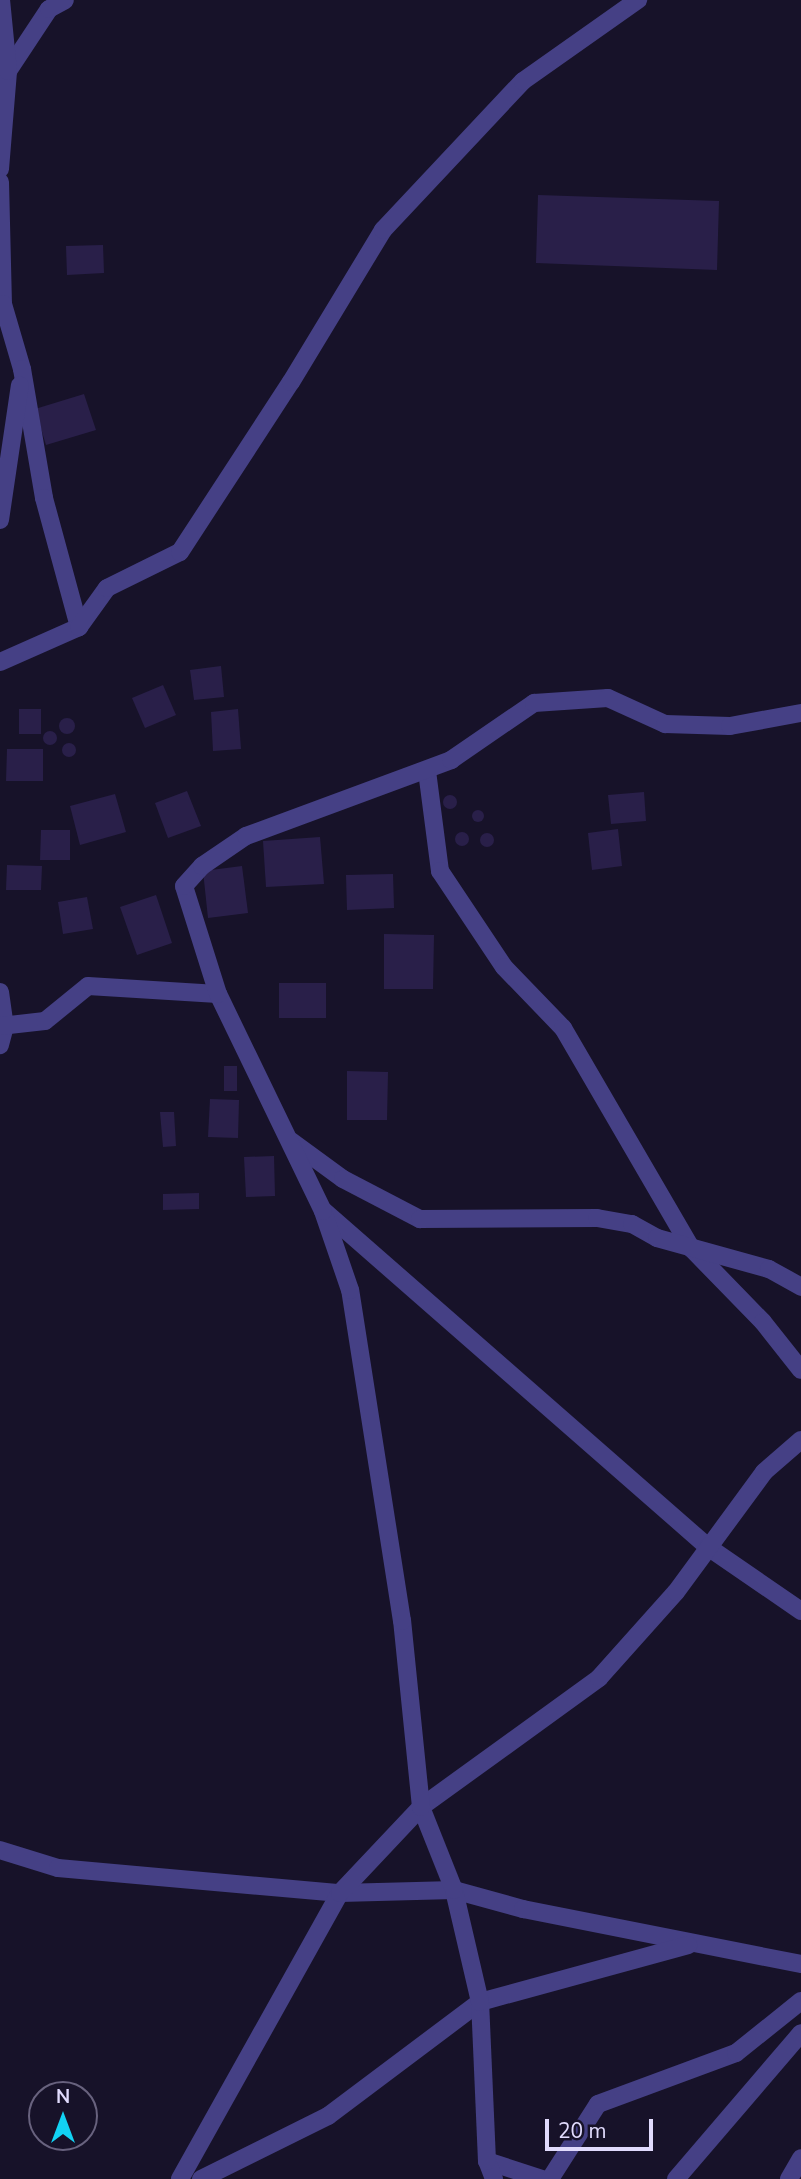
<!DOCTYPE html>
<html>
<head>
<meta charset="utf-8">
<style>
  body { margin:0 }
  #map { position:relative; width:801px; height:2179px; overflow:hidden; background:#171229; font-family:"Nunito Sans",sans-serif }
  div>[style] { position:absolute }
  .building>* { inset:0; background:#291f49 }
  .round { border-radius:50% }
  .minor>* { height:18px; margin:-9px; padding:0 9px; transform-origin:9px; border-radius:9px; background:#454085 }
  span { translate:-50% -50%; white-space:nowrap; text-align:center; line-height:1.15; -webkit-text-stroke:6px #171229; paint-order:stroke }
  .north { position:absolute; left:28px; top:2081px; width:70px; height:70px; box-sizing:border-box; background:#171229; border:2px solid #68627e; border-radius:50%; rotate:0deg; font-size:19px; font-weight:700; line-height:28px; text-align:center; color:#e1dbfd }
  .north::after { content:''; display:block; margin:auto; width:24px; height:32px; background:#12d2f3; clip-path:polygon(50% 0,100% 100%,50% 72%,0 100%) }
  .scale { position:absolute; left:545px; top:2119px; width:108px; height:32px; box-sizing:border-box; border:4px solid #e1dbfd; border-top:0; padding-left:9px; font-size:21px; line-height:24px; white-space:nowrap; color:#e1dbfd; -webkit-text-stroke:5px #171229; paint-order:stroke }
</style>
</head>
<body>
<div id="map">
  <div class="building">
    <i style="clip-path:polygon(538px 195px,719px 201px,717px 270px,536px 263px)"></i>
    <i style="clip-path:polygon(103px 245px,104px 273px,67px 275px,66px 246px)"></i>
    <i style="clip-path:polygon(84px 394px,96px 430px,46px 445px,35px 409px)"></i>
    <i style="clip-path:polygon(221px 666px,224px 697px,194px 700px,190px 670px)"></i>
    <i style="clip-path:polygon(163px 685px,176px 715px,145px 728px,132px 698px)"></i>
    <i style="clip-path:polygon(19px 709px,41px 709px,41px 734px,19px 734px)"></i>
    <i style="clip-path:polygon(238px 709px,241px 749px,213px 751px,211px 712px)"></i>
    <i class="round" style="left:59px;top:718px;width:16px;height:16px"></i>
    <i class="round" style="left:43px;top:731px;width:14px;height:14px"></i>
    <i class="round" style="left:62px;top:743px;width:14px;height:14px"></i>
    <i style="clip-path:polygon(7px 749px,43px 749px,43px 781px,6px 781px)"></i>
    <i style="clip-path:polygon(187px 791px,201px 826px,168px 838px,155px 803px)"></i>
    <i style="clip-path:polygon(644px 792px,646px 821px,611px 824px,608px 795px)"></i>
    <i style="clip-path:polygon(115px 794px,126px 832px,80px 845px,70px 806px)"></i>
    <i class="round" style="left:443px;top:795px;width:14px;height:14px"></i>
    <i class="round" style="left:472px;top:810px;width:12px;height:12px"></i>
    <i style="clip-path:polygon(618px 829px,622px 866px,592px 870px,588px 833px)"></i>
    <i style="clip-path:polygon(41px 830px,70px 830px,70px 860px,40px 860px)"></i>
    <i class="round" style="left:455px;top:832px;width:14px;height:14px"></i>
    <i class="round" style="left:480px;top:833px;width:14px;height:14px"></i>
    <i style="clip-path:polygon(320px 837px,324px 884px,266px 887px,263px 841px)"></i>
    <i style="clip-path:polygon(7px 865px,42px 866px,41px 890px,6px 890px)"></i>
    <i style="clip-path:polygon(242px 866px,248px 913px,208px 918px,203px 871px)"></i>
    <i style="clip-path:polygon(393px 874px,394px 908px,347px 910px,346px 875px)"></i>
    <i style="clip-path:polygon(156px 895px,172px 943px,137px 955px,120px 907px)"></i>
    <i style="clip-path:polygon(87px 897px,93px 929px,63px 934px,58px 902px)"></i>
    <i style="clip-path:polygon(384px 934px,434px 935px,433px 989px,384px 989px)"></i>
    <i style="clip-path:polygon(279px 983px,326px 983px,326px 1018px,279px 1018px)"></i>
    <i style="clip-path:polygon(224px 1066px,237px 1066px,237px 1091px,224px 1091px)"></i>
    <i style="clip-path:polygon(347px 1071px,388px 1072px,387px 1120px,347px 1120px)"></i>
    <i style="clip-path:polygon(210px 1099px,239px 1100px,238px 1138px,208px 1137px)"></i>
    <i style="clip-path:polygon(160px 1112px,174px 1112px,176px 1146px,163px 1147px)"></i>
    <i style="clip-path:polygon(274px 1156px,275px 1196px,246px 1197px,244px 1157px)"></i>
    <i style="clip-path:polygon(199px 1193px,199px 1209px,163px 1210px,163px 1194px)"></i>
  </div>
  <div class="minor">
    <i style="left:8px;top:71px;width:74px;rotate:-56.5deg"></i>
    <i style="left:49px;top:9px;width:18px;rotate:-29deg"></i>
    <i style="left:0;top:169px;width:98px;rotate:-85.3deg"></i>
    <i style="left:8px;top:71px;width:71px;rotate:-95.6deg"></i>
    <i style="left:0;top:182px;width:122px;rotate:88.6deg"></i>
    <i style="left:3px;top:304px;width:68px;rotate:73.7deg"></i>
    <i style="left:22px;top:369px;width:131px;rotate:80.3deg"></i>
    <i style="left:44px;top:498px;width:134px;rotate:74.8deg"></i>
    <i style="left:0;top:520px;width:136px;rotate:-81.6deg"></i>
    <i style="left:0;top:662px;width:86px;rotate:-23.9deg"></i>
    <i style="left:79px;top:627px;width:48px;rotate:-54.3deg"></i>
    <i style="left:107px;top:588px;width:81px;rotate:-26.3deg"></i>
    <i style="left:180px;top:552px;width:203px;rotate:-56.9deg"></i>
    <i style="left:291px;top:382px;width:178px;rotate:-58.8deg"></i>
    <i style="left:383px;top:230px;width:204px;rotate:-46.8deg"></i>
    <i style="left:523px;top:81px;width:141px;rotate:-35.2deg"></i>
    <i style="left:427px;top:771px;width:101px;rotate:82.6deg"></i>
    <i style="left:440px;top:871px;width:115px;rotate:56.3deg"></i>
    <i style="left:504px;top:967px;width:85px;rotate:46deg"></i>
    <i style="left:563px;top:1028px;width:255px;rotate:59.8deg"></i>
    <i style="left:691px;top:1248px;width:103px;rotate:45.8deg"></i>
    <i style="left:763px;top:1322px;width:61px;rotate:51.6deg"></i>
    <i style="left:0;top:992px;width:34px;rotate:82deg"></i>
    <i style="left:5px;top:1026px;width:20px;rotate:105deg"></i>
    <i style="left:0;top:1026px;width:45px;rotate:-6.3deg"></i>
    <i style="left:45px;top:1021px;width:55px;rotate:-39.1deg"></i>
    <i style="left:88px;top:986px;width:130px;rotate:3.5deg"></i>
    <i style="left:291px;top:1141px;width:64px;rotate:36.2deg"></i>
    <i style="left:343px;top:1179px;width:87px;rotate:27.5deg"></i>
    <i style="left:420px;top:1219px;width:177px;rotate:-0.3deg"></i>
    <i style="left:597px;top:1218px;width:36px;rotate:10deg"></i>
    <i style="left:632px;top:1224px;width:29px;rotate:29deg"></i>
    <i style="left:657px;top:1238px;width:116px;rotate:15.5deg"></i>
    <i style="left:769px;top:1269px;width:37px;rotate:29deg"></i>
    <i style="left:324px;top:1211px;width:510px;rotate:41.19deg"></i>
    <i style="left:708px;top:1547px;width:113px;rotate:34.5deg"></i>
    <i style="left:0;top:1850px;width:61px;rotate:17.2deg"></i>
    <i style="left:58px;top:1868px;width:283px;rotate:5.1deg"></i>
    <i style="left:340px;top:1893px;width:114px;rotate:-1.5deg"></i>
    <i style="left:454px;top:1890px;width:72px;rotate:15.4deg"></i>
    <i style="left:523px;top:1909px;width:283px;rotate:11.2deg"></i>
    <i style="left:487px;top:2161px;width:58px;rotate:18.1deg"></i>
    <i style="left:180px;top:2179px;width:328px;rotate:-60.8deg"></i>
    <i style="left:340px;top:1893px;width:118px;rotate:-46.7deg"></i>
    <i style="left:421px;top:1807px;width:220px;rotate:-35.9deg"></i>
    <i style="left:599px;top:1678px;width:115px;rotate:-48.2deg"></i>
    <i style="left:676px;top:1592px;width:149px;rotate:-53.7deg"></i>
    <i style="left:764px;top:1472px;width:49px;rotate:-40.9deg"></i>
    <i style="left:201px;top:2179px;width:142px;rotate:-26.4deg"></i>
    <i style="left:328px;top:2116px;width:190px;rotate:-36.9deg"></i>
    <i style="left:480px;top:2002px;width:216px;rotate:-15.3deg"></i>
    <i style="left:494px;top:2179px;width:19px;rotate:-111deg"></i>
    <i style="left:487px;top:2161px;width:159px;rotate:-92.5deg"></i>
    <i style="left:480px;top:2002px;width:115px;rotate:-103.1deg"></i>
    <i style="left:454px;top:1890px;width:89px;rotate:-111.7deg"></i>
    <i style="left:421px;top:1807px;width:187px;rotate:-95.8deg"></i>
    <i style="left:402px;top:1621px;width:335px;rotate:-98.9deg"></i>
    <i style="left:350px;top:1290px;width:83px;rotate:-108.9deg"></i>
    <i style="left:323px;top:1211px;width:241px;rotate:-115.8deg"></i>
    <i style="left:218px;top:994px;width:113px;rotate:-107.5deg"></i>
    <i style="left:184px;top:886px;width:27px;rotate:-48deg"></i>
    <i style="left:202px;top:866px;width:53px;rotate:-34.3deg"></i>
    <i style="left:246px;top:836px;width:219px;rotate:-20.3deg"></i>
    <i style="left:451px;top:760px;width:101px;rotate:-34.5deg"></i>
    <i style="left:534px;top:703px;width:74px;rotate:-3.9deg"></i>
    <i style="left:608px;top:698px;width:63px;rotate:24.5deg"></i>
    <i style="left:665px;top:724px;width:65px;rotate:1.8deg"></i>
    <i style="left:730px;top:726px;width:72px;rotate:-10.4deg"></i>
    <i style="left:550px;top:2179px;width:89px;rotate:-57.4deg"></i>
    <i style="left:598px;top:2104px;width:147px;rotate:-20.3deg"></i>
    <i style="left:736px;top:2053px;width:83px;rotate:-38.7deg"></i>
    <i style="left:676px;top:2179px;width:192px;rotate:-49.4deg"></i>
    <i style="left:789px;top:2179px;width:24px;rotate:-60deg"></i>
  </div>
  <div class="north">N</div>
  <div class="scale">20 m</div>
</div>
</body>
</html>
